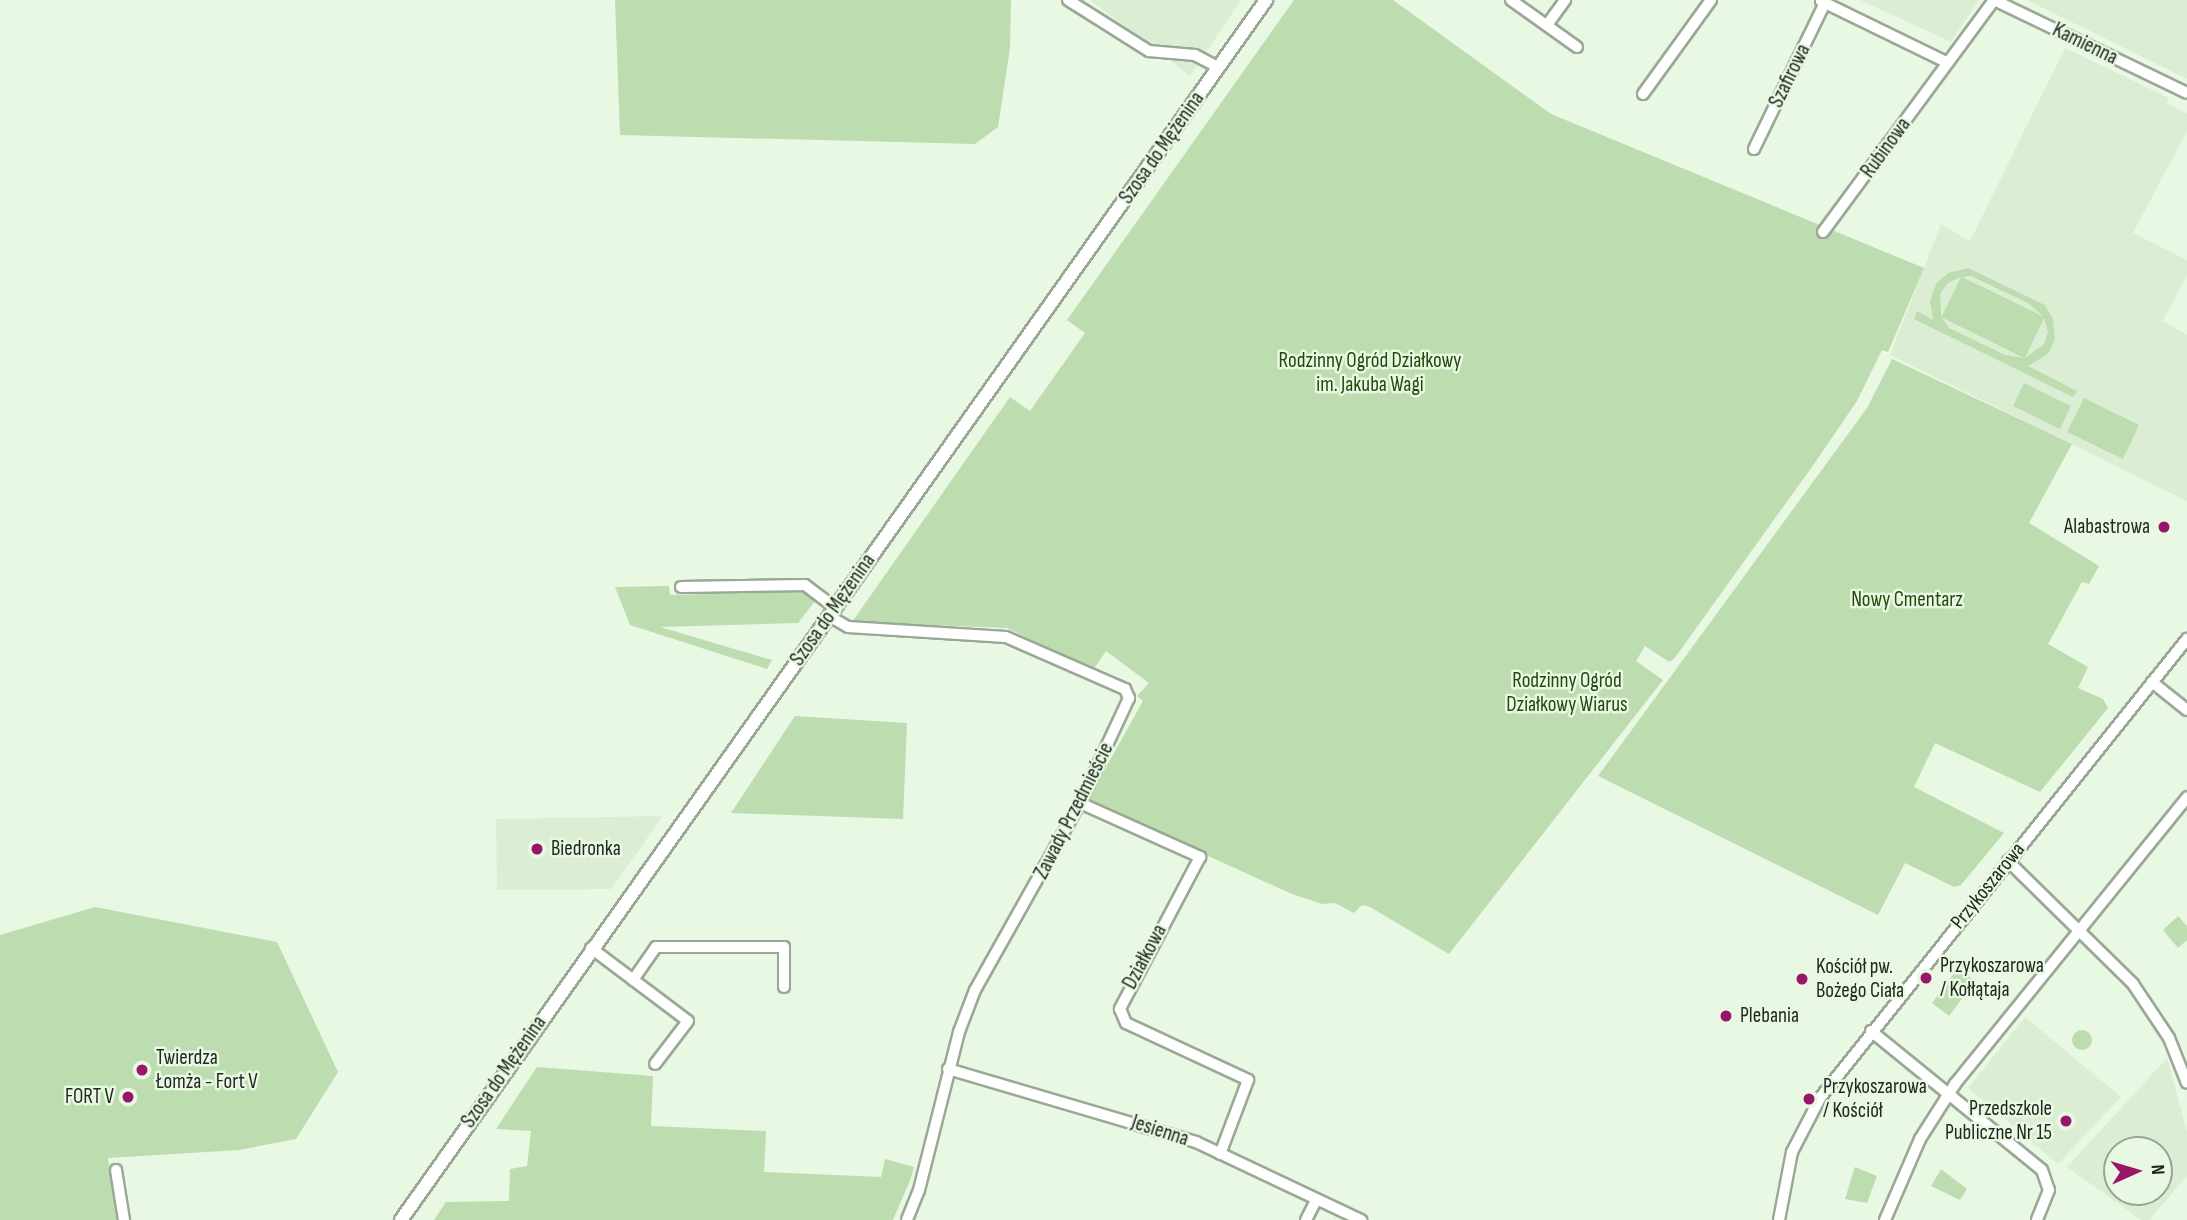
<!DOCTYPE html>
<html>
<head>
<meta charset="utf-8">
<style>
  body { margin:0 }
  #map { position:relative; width:2187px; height:1220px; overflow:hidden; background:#e9f8e3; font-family:"Sofia Sans Condensed",sans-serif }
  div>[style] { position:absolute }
  .built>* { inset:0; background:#dbeed3 }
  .green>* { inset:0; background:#bddcb0 }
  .round { border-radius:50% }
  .roads { filter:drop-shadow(2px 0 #9aa895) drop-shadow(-2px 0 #9aa895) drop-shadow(0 2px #9aa895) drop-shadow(0 -2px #9aa895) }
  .minor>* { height:10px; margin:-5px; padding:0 5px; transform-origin:5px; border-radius:5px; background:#fff }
  .major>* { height:12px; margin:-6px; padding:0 6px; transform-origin:6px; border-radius:6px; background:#fff }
  .dots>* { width:19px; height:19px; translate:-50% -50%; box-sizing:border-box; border:4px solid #e9f8e3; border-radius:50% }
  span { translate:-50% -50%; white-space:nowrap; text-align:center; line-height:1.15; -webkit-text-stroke:5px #e9f8e3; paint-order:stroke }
  .street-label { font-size:21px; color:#222720 }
  .park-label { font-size:21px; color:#22490b }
  .poi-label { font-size:21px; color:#222720 }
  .right { translate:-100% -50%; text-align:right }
  .left { translate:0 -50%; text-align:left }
  .north { position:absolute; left:2103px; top:1136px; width:70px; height:70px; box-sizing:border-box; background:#e9f8e3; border:2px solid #99a495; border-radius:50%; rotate:86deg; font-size:19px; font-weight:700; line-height:28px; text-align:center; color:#222720 }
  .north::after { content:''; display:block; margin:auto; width:24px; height:32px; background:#97156b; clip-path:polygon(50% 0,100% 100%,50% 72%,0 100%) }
</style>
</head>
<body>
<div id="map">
  <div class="built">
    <i style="clip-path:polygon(1090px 0,1241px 0,1190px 76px)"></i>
    <i style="clip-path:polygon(1860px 0,1979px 0,1951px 42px)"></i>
    <i style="clip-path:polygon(2027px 0,2187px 0,2187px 79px)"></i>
    <i style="clip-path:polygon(2065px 48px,2169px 98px,2167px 104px,2187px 113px,2187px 131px,2133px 233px,2187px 260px,2187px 275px,2163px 321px,2187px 335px,2187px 501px,1890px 355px,1941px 224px,1970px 241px)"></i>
    <i style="clip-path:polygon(663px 816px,611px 889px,497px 890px,496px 819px)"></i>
    <i style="clip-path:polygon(2025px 1017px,2121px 1097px,2058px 1164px,1968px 1088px)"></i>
    <i style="clip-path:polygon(evenodd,2167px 1058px,2187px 1132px,2187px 1176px,2149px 1220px,2141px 1220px,2067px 1167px,2167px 1058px,2117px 1150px,2159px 1150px,2159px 1192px,2117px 1192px,2117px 1150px)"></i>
  </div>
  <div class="green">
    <i style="clip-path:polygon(615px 0,1011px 0,1010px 48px,998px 127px,975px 144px,620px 135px)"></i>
    <i style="clip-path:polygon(1294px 0,1393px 0,1551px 114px,1924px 268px,1888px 352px,1882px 350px,1857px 401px,1814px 464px,1674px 659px,1669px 662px,1645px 646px,1636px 661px,1663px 680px,1449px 954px,1370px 907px,1362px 905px,1354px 913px,1335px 903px,1322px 904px,1292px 894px,1087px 801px,1143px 701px,1137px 696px,1149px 683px,1106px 651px,1093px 670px,1007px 628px,852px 622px,1010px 397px,1030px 411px,1085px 333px,1067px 320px)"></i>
    <i style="clip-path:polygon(evenodd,1968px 268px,2045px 305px,2053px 319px,2055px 339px,2048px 354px,2028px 366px,2077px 391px,2073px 397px,1914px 319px,1917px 311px,1933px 320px,1930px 301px,1936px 284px,1948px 273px,1968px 268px,1971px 276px,2028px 303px,2044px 317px,1962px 277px,1971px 276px,1968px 268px,1961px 277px,1942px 316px,1941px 316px,1940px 294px,1948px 283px,1961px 277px,1968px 268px,1942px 318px,1943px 318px,2024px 358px,2005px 355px,1949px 328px,1942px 318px,1968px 268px,2044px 318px,2048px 332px,2044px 344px,2025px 358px,2044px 318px)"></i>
    <i style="clip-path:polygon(1892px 359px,2072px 444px,2029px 523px,2099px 566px,2089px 584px,2082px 582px,2048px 644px,2088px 667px,2078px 688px,2103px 699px,2108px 708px,2040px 792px,1935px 743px,1914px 787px,2004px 833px,1961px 885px,1954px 887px,1905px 863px,1878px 915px,1598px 776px,1867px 408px)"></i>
    <i style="clip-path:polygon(2024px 383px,2071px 406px,2060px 429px,2013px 406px)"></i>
    <i style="clip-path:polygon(2084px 398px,2139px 425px,2123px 459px,2067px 432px)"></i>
    <i style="clip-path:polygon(669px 586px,670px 595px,803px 591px,815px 601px,798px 623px,660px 627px,772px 660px,767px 669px,630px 625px,615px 587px)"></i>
    <i style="clip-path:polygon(795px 716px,907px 723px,903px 819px,731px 813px)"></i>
    <i style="clip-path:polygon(95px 907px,277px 942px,338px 1072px,296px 1139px,239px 1150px,108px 1158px,117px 1220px,0 1220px,0 935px)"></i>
    <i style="clip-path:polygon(2178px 916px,2187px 926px,2187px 940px,2178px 948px,2163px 930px)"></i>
    <i style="clip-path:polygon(1958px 968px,1975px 981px,1949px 1016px,1932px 1003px)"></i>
    <i class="round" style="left:2072px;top:1030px;width:20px;height:20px"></i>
    <i style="clip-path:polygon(537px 1067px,653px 1076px,651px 1126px,766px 1131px,764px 1172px,881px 1177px,885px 1159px,914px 1167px,911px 1178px,893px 1220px,434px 1220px,446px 1202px,509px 1201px,510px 1169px,527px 1166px,531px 1131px,496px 1129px)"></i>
    <i style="clip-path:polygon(1855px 1167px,1877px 1176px,1867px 1203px,1845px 1199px)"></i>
    <i style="clip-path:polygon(1941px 1169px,1967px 1189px,1960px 1200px,1931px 1186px)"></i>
  </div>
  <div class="roads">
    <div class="minor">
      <i style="left:1068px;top:0;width:96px;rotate:32.2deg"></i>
      <i style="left:1149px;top:51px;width:46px;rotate:5deg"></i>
      <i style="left:1195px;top:55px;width:27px;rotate:28deg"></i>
      <i style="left:1511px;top:0;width:81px;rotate:35.5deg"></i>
      <i style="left:1821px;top:1px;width:141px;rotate:26deg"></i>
      <i style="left:1547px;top:25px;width:31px;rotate:-54deg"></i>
      <i style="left:1643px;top:94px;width:116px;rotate:-54.1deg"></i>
      <i style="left:1754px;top:149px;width:162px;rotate:-64.1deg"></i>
      <i style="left:1823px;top:232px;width:288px;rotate:-53.6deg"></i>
      <i style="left:1994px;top:0;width:214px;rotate:25.7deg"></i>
      <i style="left:681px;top:587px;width:124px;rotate:-0.9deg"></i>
      <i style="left:805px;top:585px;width:39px;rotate:37deg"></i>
      <i style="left:829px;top:616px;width:22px;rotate:30deg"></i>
      <i style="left:848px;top:627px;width:158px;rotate:3.6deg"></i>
      <i style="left:1006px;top:637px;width:130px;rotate:23.6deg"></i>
      <i style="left:1125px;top:689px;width:10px;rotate:66deg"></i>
      <i style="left:1129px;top:698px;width:116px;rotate:115deg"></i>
      <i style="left:1080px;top:803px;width:214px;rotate:119.3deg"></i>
      <i style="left:975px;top:990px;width:45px;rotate:110.9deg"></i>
      <i style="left:959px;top:1032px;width:163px;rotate:104.2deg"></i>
      <i style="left:919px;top:1190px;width:32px;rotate:112deg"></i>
      <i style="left:2152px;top:682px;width:45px;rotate:38.7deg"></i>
      <i style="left:1080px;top:803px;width:132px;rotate:24.2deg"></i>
      <i style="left:1200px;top:857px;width:172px;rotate:117.8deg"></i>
      <i style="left:1120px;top:1009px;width:15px;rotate:67deg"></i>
      <i style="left:1126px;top:1023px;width:135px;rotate:25deg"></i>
      <i style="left:1248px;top:1080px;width:79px;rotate:110.7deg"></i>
      <i style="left:2008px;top:861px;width:175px;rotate:44.5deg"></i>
      <i style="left:2133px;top:984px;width:65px;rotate:56.3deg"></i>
      <i style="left:2169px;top:1038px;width:48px;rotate:68.2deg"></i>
      <i style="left:591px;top:948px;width:121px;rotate:37deg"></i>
      <i style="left:688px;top:1021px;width:54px;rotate:127.5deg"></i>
      <i style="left:633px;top:980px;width:40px;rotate:-55.1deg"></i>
      <i style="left:656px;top:947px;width:128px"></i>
      <i style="left:784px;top:947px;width:40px;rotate:90deg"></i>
      <i style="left:1871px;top:1031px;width:220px;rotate:39.1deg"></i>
      <i style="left:2042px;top:1170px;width:21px;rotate:71deg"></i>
      <i style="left:2049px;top:1190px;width:32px;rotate:112deg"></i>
      <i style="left:948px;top:1069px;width:259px;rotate:16.4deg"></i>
      <i style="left:1196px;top:1142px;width:183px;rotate:25.3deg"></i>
      <i style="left:116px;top:1170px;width:51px;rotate:80.9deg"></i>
      <i style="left:1306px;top:1220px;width:22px;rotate:-63deg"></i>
      <i style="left:1779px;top:1220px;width:69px;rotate:-79.2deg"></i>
      <i style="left:1792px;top:1152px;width:61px;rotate:-62.6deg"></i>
      <i style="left:1820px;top:1098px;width:588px;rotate:-51.36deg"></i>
      <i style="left:1885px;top:1220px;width:88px;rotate:-66.6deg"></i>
      <i style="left:1920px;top:1139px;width:65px;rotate:-57.5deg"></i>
      <i style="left:1955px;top:1084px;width:369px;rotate:-51deg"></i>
    </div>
    <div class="major">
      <i style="left:401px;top:1220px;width:1496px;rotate:-54.66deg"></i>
    </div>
  </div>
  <div class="dots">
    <i style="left:2164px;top:527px;background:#97156b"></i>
    <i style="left:537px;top:849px;background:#97156b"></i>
    <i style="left:1926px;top:978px;background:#97156b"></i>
    <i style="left:1802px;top:979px;background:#97156b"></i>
    <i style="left:1726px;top:1016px;background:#97156b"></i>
    <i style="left:142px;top:1070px;background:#97156b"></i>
    <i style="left:128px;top:1097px;background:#97156b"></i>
    <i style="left:1809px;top:1099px;background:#97156b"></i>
    <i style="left:2066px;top:1121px;background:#97156b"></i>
  </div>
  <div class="street-label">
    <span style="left:2085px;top:44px;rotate:26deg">Kamienna</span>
    <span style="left:1790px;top:76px;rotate:-64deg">Szafirowa</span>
    <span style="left:1162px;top:148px;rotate:-55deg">Szosa do Mężenina</span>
    <span style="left:1886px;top:148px;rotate:-54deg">Rubinowa</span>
    <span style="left:833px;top:610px;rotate:-55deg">Szosa do Mężenina</span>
    <span style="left:1074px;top:811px;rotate:-63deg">Zawady Przedmieście</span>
    <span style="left:1988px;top:886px;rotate:-51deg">Przykoszarowa</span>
    <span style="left:1145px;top:957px;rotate:-62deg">Działkowa</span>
    <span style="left:504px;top:1072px;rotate:-55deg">Szosa do Mężenina</span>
    <span style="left:1160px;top:1131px;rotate:18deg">Jesienna</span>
  </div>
  <div class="park-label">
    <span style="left:1370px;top:373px">Rodzinny Ogród Działkowy<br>im. Jakuba Wagi</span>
    <span style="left:1907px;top:600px">Nowy Cmentarz</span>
    <span style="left:1567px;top:693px">Rodzinny Ogród<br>Działkowy Wiarus</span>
  </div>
  <div class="poi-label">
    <span class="right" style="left:2150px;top:527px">Alabastrowa</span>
    <span class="left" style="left:551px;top:849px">Biedronka</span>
    <span class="left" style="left:1940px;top:978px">Przykoszarowa<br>/ Kołłątaja</span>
    <span class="left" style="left:1816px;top:979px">Kościół pw.<br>Bożego Ciała</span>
    <span class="left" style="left:1740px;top:1016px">Plebania</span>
    <span class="left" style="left:156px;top:1070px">Twierdza<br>Łomża - Fort V</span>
    <span class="left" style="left:1823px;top:1099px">Przykoszarowa<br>/ Kościół</span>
    <span class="right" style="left:114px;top:1097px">FORT V</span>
    <span class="right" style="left:2052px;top:1121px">Przedszkole<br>Publiczne Nr 15</span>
  </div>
  <div class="north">N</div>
</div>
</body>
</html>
